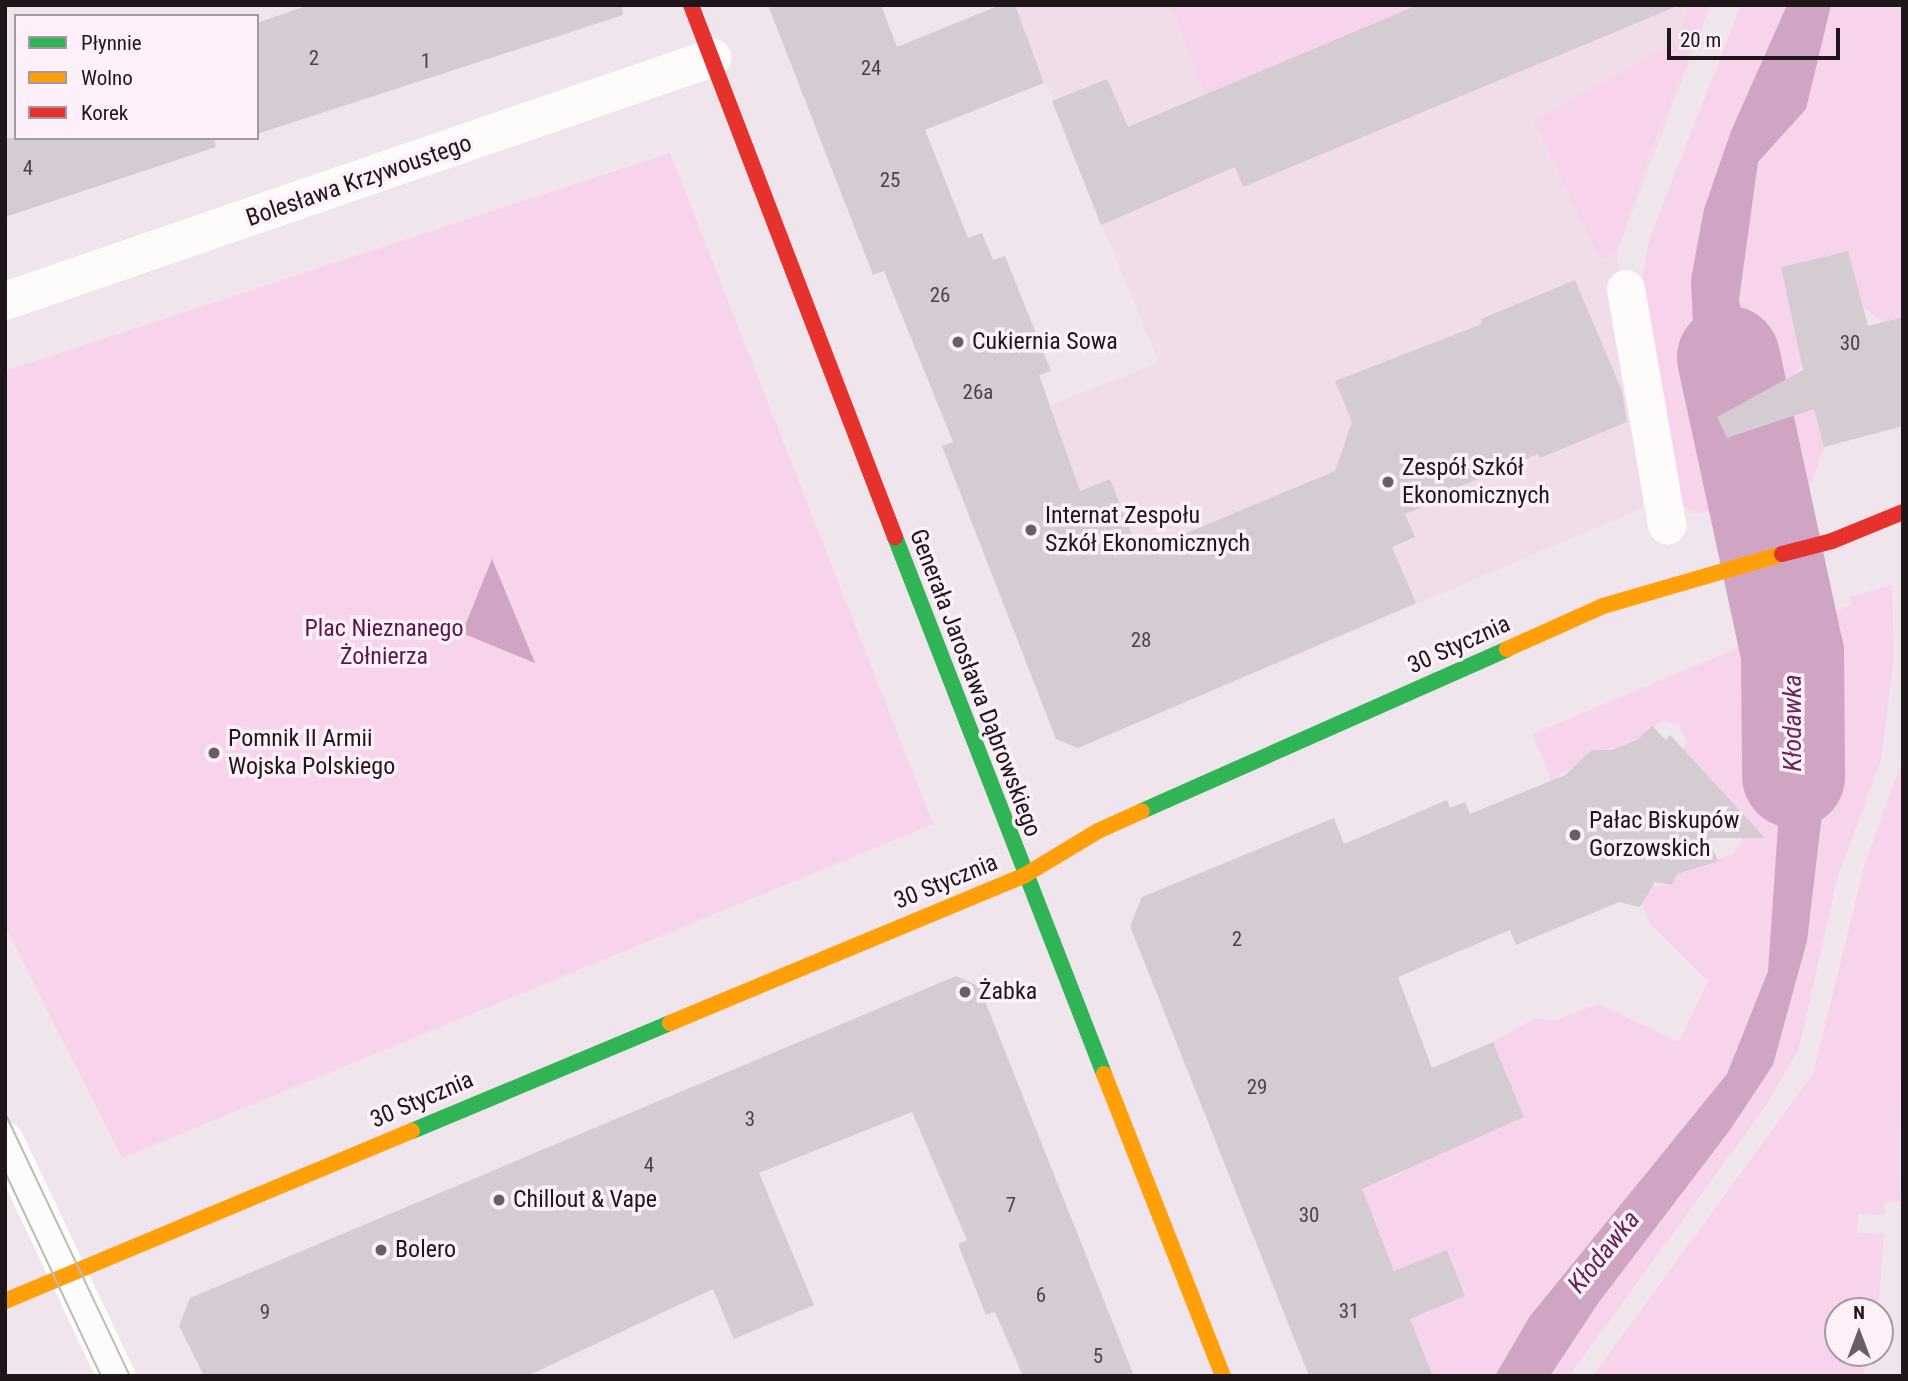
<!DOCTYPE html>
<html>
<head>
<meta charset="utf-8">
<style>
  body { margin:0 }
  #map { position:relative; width:1908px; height:1381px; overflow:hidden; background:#f0e5ed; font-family:"Roboto Condensed",sans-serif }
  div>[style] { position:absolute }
  .built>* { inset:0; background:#f1dcea }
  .green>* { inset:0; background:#f7d3ec }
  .water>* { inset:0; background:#d0a5c3 }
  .pier>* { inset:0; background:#f0e5ed }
  .river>* { height:103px; margin:-51.5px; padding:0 51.5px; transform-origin:51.5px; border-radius:51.5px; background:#d0a5c3 }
  .building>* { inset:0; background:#d4ccd2 }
  .street>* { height:38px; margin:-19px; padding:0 19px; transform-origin:19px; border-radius:19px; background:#fdfbfc }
  .fast>* { height:16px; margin:-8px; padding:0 8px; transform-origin:8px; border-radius:8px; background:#30b455 }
  .slow>* { height:16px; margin:-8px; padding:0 8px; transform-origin:8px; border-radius:8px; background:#ff9f0a }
  .jam>* { height:16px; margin:-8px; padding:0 8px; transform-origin:8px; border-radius:8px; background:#e5322d }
  .tram>* { height:2px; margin:-1px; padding:0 1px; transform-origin:1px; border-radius:1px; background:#bdbabc }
  .dots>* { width:19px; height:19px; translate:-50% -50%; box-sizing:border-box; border:4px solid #fdf0f9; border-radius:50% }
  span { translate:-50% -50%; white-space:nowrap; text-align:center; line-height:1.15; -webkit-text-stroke:7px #fdf0f9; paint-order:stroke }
  .number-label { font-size:21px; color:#4c4449 }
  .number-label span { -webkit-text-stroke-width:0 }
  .street-label { font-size:24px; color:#1e161b }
  .poi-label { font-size:24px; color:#1e161b }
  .left { translate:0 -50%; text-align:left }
  .park-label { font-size:24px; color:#59164a }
  .water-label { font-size:26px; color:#682559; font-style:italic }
  .frame { position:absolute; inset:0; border:7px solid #1e161b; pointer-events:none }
  .legend { position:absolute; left:14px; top:14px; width:245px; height:126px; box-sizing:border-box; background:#fdf0f9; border:2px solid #a499a0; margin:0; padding:9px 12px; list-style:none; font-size:21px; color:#1e161b }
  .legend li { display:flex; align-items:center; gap:14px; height:35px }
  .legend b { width:35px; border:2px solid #a499a0 }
  .north { position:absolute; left:1824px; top:1297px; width:70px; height:70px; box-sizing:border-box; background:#fdf0f9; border:2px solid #a499a0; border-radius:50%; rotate:0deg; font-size:19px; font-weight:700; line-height:28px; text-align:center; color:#1e161b }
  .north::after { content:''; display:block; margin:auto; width:24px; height:32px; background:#685e64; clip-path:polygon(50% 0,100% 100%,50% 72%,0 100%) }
  .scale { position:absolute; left:1667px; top:28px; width:173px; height:32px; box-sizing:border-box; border:4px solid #1e161b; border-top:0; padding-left:9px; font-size:21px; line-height:24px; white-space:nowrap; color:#1e161b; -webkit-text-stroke:5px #fdf0f9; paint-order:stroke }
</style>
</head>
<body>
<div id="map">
  <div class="built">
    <i style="clip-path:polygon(1015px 5px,1711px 5px,1617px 252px,1634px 419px,1643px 465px,1643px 508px,1078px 748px,1056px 739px,942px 446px,1159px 363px,1071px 150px,1127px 127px,1107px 79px,1056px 99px,1044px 83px)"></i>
  </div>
  <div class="green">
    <i style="clip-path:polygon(1171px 5px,1433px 5px,1205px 95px)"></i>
    <i style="clip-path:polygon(1684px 5px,1710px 5px,1650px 152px,1617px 252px,1600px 259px,1534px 121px,1678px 41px,1687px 14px)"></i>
    <i style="clip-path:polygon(1741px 5px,1787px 5px,1731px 131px,1704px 209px,1695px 371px,1734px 504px,1694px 514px,1677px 500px,1640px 292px,1649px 240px)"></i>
    <i style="clip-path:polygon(1831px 5px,1903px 5px,1903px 317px,1883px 322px,1863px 307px,1848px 251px,1781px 267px,1802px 364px,1795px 374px,1805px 412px,1814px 409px,1824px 447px,1812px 482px,1784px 490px,1739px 300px,1758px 162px,1806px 108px)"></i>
    <i style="clip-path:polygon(670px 153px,933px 824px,122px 1158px,5px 926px,5px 371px)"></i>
    <i style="clip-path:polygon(1892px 585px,1894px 657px,1881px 760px,1837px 879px,1799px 1048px,1767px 1104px,1569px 1376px,1550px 1376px,1599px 1302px,1730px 1130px,1773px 1065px,1807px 941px,1828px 764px,1823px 615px,1852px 605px,1850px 597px)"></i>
    <i style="clip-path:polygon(1776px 632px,1782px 768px,1768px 971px,1727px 1074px,1530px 1316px,1495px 1376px,1433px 1376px,1418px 1339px,1399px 1318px,1420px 1315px,1465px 1296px,1447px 1250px,1383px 1276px,1353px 1177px,1372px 1185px,1403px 1173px,1389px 1136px,1316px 1059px,1414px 1020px,1432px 1071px,1477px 1137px,1524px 1117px,1493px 1042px,1534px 1019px,1557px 1020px,1598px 1004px,1679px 1042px,1708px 981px,1650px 923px,1642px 903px,1646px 886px,1672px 885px,1677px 874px,1734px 854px,1743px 838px,1681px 755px,1687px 742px,1679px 725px,1662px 721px,1620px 753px,1618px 747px,1605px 750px,1551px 780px,1533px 734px)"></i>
    <i style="clip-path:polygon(1903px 758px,1900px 1202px,1885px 1202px,1884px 1215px,1858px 1214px,1857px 1233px,1884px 1234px,1878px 1311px,1838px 1311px,1838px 1353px,1868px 1353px,1863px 1376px,1593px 1376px,1813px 1074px,1864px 867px)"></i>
  </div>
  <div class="water">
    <i style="clip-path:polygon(1787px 5px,1831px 5px,1806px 109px,1758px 162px,1739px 300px,1784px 490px,1734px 504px,1695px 371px,1691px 279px,1704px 209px,1731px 131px)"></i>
    <i style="clip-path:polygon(492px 559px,535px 663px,462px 633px)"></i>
    <i style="clip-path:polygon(1825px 623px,1828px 764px,1807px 941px,1773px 1065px,1730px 1130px,1599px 1302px,1550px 1376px,1495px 1376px,1530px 1316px,1727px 1074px,1768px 971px,1782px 768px,1776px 636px)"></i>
  </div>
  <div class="pier">
    <i style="clip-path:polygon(1787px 489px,1735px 507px,1731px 505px,1734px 504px)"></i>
  </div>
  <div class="river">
    <i style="left:1728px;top:357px;width:302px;rotate:77.8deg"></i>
    <i style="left:1792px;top:652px;width:124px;rotate:89.5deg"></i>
  </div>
  <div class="building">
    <i style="clip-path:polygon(309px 5px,622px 5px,623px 15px,257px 134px,257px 23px)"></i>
    <i style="clip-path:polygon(768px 5px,881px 5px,897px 47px,1000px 5px,1015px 5px,1044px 83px,925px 130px,968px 238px,982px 233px,993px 260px,1005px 256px,1051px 371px,1039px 375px,1080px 491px,1110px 479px,1139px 553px,1335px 471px,1352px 422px,1335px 381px,1482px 324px,1481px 319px,1575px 280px,1622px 391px,1627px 422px,1540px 458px,1538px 454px,1432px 498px,1434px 502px,1405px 514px,1415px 537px,1392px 547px,1416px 603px,1078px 748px,1056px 739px,942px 446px,953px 442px,884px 271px,873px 275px)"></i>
    <i style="clip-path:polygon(1418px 5px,1675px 7px,1243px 187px,1235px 167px,1101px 225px,1052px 101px,1107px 79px,1128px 127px)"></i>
    <i style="clip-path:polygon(5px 138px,214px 138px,216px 147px,5px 217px)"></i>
    <i style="clip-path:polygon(1848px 251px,1868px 326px,1903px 317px,1903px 426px,1824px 447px,1814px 409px,1727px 438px,1717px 417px,1803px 370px,1781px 267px)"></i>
    <i style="clip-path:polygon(1652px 726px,1666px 740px,1670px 735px,1765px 838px,1708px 838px,1718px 861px,1677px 874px,1672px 885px,1655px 882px,1640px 907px,1619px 902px,1516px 945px,1510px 930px,1398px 977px,1432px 1068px,1493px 1042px,1524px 1117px,1362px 1189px,1394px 1271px,1447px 1250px,1465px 1296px,1410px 1319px,1433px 1376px,1309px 1376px,1130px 926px,1142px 897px,1334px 818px,1344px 844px,1447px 800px,1450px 808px,1465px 802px,1470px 814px,1565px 775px,1592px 750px,1611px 750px,1637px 740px)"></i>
    <i style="clip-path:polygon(956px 976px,979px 986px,1134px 1376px,1023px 1376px,995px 1312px,986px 1315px,958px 1244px,967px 1240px,912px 1112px,759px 1173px,814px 1305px,734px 1339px,713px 1289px,527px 1376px,204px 1376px,179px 1326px,190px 1298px)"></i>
  </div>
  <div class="street">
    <i style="left:1626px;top:289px;width:240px;rotate:80.1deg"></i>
    <i style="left:5px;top:301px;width:748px;rotate:-18.97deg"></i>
    <i style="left:5px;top:1141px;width:260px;rotate:64.7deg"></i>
  </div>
  <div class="fast">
    <i style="left:895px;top:537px;width:576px;rotate:68.73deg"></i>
    <i style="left:1142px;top:811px;width:399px;rotate:-23.9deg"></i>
    <i style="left:412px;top:1131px;width:280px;rotate:-22.7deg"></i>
  </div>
  <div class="slow">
    <i style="left:1507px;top:649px;width:105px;rotate:-24.1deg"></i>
    <i style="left:1603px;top:606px;width:186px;rotate:-16.2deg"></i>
    <i style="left:670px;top:1023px;width:385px;rotate:-22.6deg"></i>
    <i style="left:1025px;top:875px;width:85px;rotate:-31.1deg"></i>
    <i style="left:1098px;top:831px;width:48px;rotate:-24.4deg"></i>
    <i style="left:1104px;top:1074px;width:325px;rotate:68.5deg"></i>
    <i style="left:5px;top:1301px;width:441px;rotate:-22.7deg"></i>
  </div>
  <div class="jam">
    <i style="left:691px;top:5px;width:570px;rotate:69.02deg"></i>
    <i style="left:1782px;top:554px;width:52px;rotate:-14.6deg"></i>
    <i style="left:1832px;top:541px;width:77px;rotate:-22.2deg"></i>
  </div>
  <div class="tram">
    <i style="left:5px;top:1113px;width:291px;rotate:64.6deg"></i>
    <i style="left:5px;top:1172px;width:225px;rotate:64.8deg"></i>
  </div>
  <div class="dots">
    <i style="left:958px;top:342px;background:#685e64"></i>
    <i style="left:1388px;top:482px;background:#685e64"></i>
    <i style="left:1031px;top:530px;background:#685e64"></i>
    <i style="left:214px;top:753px;background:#685e64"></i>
    <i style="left:1575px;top:835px;background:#685e64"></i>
    <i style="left:965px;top:992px;background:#685e64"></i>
    <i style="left:499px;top:1200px;background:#685e64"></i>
    <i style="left:381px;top:1250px;background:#685e64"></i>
  </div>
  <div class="number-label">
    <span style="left:314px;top:58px">2</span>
    <span style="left:426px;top:61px">1</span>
    <span style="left:871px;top:68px">24</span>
    <span style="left:28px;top:168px">4</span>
    <span style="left:890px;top:180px">25</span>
    <span style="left:940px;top:295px">26</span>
    <span style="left:1850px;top:343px">30</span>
    <span style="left:978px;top:392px">26a</span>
    <span style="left:1141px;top:640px">28</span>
    <span style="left:1237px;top:939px">2</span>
    <span style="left:1257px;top:1087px">29</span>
    <span style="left:750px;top:1119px">3</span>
    <span style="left:649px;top:1165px">4</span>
    <span style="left:1011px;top:1205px">7</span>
    <span style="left:1309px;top:1215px">30</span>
    <span style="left:1041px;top:1295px">6</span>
    <span style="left:1349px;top:1311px">31</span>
    <span style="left:265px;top:1312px">9</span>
    <span style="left:1098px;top:1356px">5</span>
  </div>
  <div class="street-label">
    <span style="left:359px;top:181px;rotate:-19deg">Bolesława Krzywoustego</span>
    <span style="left:1459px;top:645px;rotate:-24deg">30 Stycznia</span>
    <span style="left:975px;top:683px;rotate:69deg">Generała Jarosława Dąbrowskiego</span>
    <span style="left:946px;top:882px;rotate:-22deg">30 Stycznia</span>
    <span style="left:422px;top:1100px;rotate:-23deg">30 Stycznia</span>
  </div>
  <div class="poi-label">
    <span class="left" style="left:972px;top:342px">Cukiernia Sowa</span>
    <span class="left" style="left:1402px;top:482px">Zespół Szkół<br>Ekonomicznych</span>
    <span class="left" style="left:1045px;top:530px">Internat Zespołu<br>Szkół Ekonomicznych</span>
    <span class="left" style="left:228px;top:753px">Pomnik II Armii<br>Wojska Polskiego</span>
    <span class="left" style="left:1589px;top:835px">Pałac Biskupów<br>Gorzowskich</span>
    <span class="left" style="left:979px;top:992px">Żabka</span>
    <span class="left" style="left:513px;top:1200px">Chillout &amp; Vape</span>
    <span class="left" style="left:395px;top:1250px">Bolero</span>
  </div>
  <div class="park-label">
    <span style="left:384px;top:643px">Plac Nieznanego<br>Żołnierza</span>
  </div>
  <div class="water-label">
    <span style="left:1793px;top:723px;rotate:-90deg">Kłodawka</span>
    <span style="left:1604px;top:1252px;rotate:-51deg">Kłodawka</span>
  </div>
  <div class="frame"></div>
  <ul class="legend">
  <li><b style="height:9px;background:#30b455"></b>Płynnie</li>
  <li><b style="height:9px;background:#ff9f0a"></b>Wolno</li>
  <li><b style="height:9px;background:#e5322d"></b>Korek</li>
  </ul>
  <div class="north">N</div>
  <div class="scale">20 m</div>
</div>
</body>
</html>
